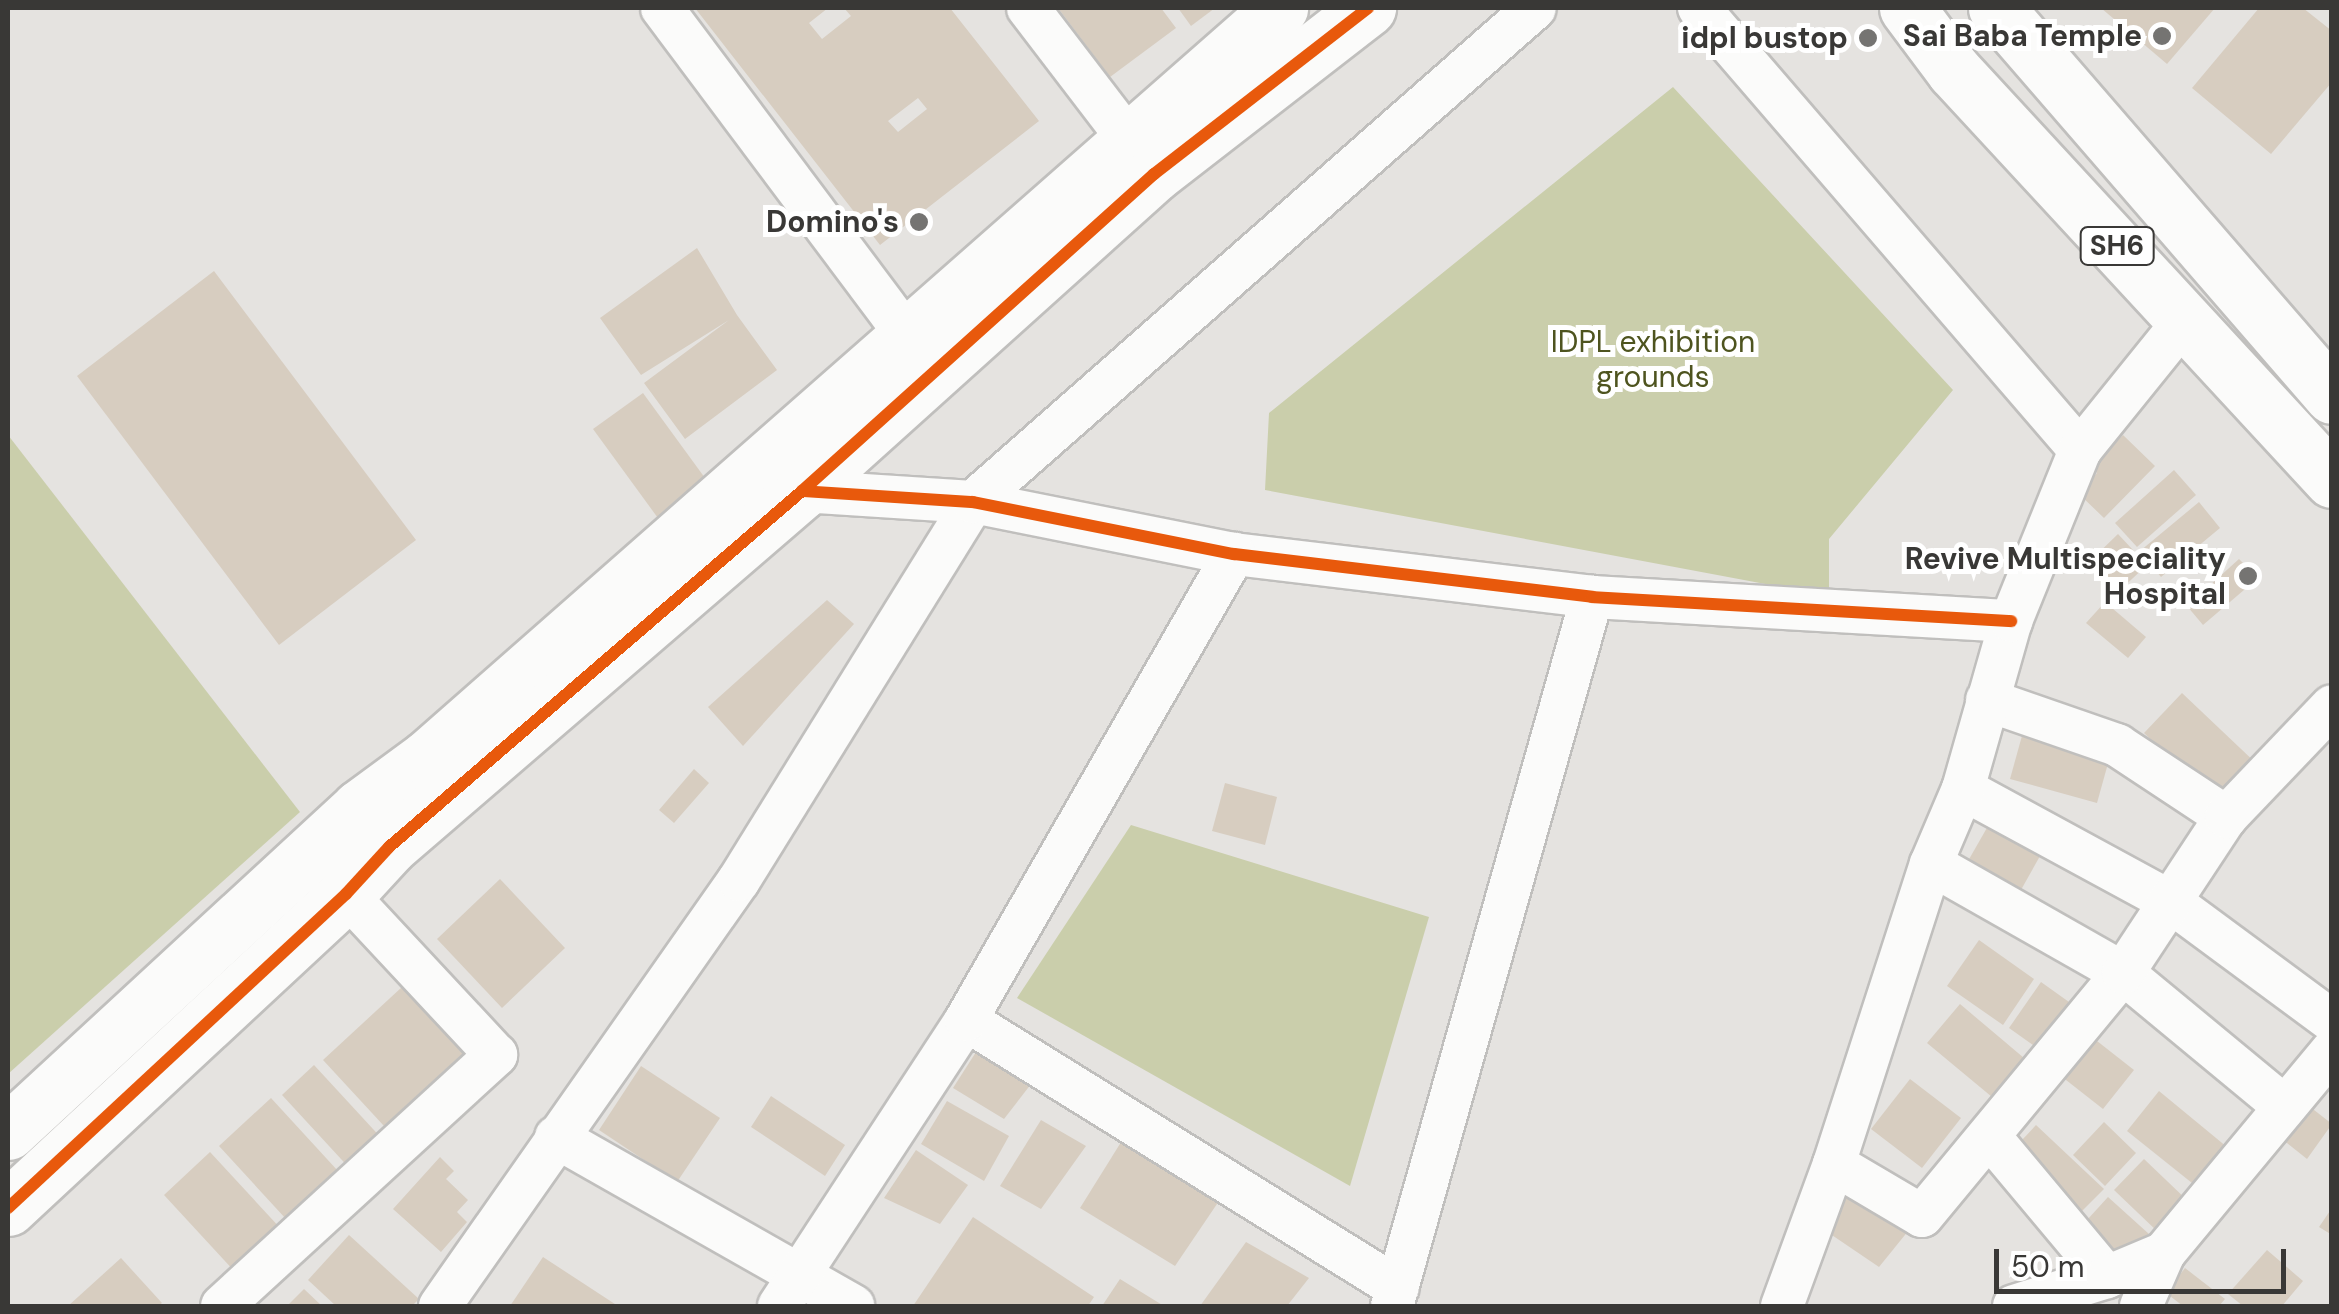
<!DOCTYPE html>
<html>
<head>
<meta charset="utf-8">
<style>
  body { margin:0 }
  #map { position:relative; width:2339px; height:1314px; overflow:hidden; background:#e5e3e0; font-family:"DM Sans",sans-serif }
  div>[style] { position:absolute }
  .green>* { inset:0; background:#caceab }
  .building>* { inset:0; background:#d7cdc0 }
  .roads { filter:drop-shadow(2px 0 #c0bfbd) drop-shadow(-2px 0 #c0bfbd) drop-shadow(0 2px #c0bfbd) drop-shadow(0 -2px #c0bfbd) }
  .street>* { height:42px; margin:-21px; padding:0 21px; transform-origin:21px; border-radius:21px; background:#fbfbfa }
  .secondary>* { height:55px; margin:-27.5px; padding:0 27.5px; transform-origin:27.5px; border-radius:27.5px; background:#fbfbfa }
  .primary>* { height:55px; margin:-27.5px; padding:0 27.5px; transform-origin:27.5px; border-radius:27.5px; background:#fbfbfa }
  .cycleway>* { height:12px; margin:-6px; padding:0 6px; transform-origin:6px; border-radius:6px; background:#e8590c }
  .dots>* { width:28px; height:28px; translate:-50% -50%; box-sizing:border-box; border:5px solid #fff; border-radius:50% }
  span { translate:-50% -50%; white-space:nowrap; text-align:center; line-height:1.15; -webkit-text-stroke:10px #fff; paint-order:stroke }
  .shield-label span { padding:2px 8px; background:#fff; border:2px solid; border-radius:8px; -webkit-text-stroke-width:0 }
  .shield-label { font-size:28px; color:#393836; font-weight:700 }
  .poi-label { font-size:30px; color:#393836; font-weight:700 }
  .right { translate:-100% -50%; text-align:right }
  .park-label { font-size:30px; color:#4e541f }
  .frame { position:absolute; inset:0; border:10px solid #393836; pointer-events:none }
  .scale { position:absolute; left:1994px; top:1249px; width:292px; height:45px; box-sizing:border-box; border:5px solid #393836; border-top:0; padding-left:12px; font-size:30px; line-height:35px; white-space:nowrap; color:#393836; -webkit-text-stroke:8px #fff; paint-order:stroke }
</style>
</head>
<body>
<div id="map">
  <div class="green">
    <i style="clip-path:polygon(1673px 87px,1953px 390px,1829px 539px,1829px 596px,1265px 490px,1269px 413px)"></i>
    <i style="clip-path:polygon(8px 435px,300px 812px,8px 1074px)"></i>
    <i style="clip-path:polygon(1131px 825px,1429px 917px,1350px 1186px,1017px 998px)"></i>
  </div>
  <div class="building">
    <i style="clip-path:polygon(evenodd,695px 8px,828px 8px,809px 23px,822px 39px,851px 16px,844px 8px,950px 8px,1039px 121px,880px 245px,695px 8px,918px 98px,927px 109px,898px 132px,888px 121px,918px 98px)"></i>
    <i style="clip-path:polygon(1058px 8px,1161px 8px,1176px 28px,1110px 77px)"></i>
    <i style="clip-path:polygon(1178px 8px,1215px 8px,1191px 26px)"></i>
    <i style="clip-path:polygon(2101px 8px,2215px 8px,2167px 64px)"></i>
    <i style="clip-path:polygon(2259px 8px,2303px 8px,2332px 31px,2332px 82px,2271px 154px,2192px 88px)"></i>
    <i style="clip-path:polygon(697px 248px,737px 315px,777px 370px,685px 439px,644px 383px,729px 320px,641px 375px,600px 318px)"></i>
    <i style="clip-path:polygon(214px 271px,416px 540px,279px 645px,77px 376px)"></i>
    <i style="clip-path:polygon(643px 393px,713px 489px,663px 525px,593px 429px)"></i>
    <i style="clip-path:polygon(2123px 435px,2155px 466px,2104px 518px,2078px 493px,2097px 473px,2091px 467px)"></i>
    <i style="clip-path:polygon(2174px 470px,2196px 495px,2137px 547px,2115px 523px)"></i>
    <i style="clip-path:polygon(2199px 502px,2220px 528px,2161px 577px,2140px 551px)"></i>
    <i style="clip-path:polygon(2118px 534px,2147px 565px,2118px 592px,2089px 562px)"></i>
    <i style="clip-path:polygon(2239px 559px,2258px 578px,2203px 625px,2187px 606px)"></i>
    <i style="clip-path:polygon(827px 600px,854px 624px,743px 746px,708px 707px)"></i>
    <i style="clip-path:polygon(2105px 602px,2146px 637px,2128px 658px,2086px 623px)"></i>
    <i style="clip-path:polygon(2182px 693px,2259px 766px,2221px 806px,2144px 733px)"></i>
    <i style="clip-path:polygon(2025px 725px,2112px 749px,2097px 803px,2010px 779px)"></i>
    <i style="clip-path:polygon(694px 769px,709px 783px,674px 823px,659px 810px)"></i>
    <i style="clip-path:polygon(1225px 783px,1277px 797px,1265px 845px,1212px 831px)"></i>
    <i style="clip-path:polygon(1988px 826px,2040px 856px,2017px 897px,1964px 868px)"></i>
    <i style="clip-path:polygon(500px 879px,565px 948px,502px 1008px,437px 939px)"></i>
    <i style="clip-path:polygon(1979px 940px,2034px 979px,2003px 1025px,1947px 986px)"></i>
    <i style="clip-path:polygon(2041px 982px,2076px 1007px,2043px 1052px,2009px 1028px)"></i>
    <i style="clip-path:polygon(402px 987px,464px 1053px,384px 1126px,323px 1060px)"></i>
    <i style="clip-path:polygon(1960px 1004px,2024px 1058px,1992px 1097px,1927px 1043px)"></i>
    <i style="clip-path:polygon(2083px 1030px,2134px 1070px,2103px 1109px,2052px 1069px)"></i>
    <i style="clip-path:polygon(985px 1038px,1038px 1075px,1004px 1119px,953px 1088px)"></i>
    <i style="clip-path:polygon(314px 1065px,385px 1142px,353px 1172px,282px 1095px)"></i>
    <i style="clip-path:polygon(641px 1066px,720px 1118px,677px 1182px,599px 1130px)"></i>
    <i style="clip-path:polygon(1910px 1079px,1961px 1118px,1922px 1168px,1871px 1129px)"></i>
    <i style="clip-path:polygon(2159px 1091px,2233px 1152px,2202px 1191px,2127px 1131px)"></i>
    <i style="clip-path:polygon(771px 1096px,845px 1145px,825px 1176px,751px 1127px)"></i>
    <i style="clip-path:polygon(271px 1098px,338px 1171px,286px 1219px,219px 1146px)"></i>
    <i style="clip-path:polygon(2300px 1099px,2332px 1124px,2307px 1159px,2273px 1132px)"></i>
    <i style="clip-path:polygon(947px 1101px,1009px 1136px,984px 1181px,921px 1144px)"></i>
    <i style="clip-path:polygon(1041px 1120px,1086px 1146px,1041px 1209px,1000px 1186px)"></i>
    <i style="clip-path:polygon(2104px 1122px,2136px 1153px,2105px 1186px,2073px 1155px)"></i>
    <i style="clip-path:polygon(2036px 1125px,2104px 1189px,2074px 1219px,2007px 1156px)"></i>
    <i style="clip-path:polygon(1123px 1139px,1219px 1201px,1175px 1266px,1080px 1208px)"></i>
    <i style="clip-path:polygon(916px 1150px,968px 1185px,940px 1224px,884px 1198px)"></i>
    <i style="clip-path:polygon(210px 1152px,282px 1230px,236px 1273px,164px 1195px)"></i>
    <i style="clip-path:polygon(440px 1157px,454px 1171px,446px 1179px,468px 1200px,457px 1212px,467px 1222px,441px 1252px,393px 1209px)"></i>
    <i style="clip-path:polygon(2144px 1159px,2189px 1202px,2159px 1233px,2114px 1190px)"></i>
    <i style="clip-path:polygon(1848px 1187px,1909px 1230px,1879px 1267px,1820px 1227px)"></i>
    <i style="clip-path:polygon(2108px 1197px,2149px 1234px,2119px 1268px,2077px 1231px)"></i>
    <i style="clip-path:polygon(2332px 1208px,2332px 1235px,2319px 1227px)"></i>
    <i style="clip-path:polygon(973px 1217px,1094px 1297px,1088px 1306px,913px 1306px)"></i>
    <i style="clip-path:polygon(349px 1235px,419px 1299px,412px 1306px,336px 1306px,308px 1280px)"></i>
    <i style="clip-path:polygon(1246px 1242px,1309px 1278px,1287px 1306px,1200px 1306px)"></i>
    <i style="clip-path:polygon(2267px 1250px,2303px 1281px,2282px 1306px,2243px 1306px,2228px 1294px)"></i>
    <i style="clip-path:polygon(543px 1257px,618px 1306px,510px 1306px)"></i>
    <i style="clip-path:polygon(121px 1258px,162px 1303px,158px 1306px,68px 1306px)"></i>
    <i style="clip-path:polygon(2185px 1268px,2225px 1299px,2219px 1306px,2183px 1306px,2166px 1293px)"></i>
    <i style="clip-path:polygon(1120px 1279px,1164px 1306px,1102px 1306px)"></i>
    <i style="clip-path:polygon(304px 1289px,322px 1306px,287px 1306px)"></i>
  </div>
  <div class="roads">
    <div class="street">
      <i style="left:662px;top:8px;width:409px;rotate:53.2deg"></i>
      <i style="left:1028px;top:8px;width:165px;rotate:52.6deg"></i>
      <i style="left:1699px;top:8px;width:584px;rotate:49.24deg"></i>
      <i style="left:802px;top:491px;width:171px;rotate:3.7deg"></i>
      <i style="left:973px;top:502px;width:266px;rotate:11.3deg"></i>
      <i style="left:1234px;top:554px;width:361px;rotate:6.8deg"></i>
      <i style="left:1592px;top:597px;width:420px;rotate:3.3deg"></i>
      <i style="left:1987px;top:700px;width:138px;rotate:19.1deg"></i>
      <i style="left:2117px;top:745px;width:131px;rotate:33.4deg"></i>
      <i style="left:1963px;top:789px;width:237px;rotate:28.5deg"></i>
      <i style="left:2171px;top:902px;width:200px;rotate:36.5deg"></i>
      <i style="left:1931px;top:864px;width:221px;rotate:29.6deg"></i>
      <i style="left:2123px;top:973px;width:210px;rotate:39.6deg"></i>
      <i style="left:966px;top:1020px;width:508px;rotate:31.81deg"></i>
      <i style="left:556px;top:1137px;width:342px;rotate:29.6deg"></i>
      <i style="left:1990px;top:1137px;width:182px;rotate:50.1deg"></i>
      <i style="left:1834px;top:1164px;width:102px;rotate:30.6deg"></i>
      <i style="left:1922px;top:1216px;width:315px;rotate:-50.4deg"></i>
      <i style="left:2123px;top:973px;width:187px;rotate:-56.6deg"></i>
      <i style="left:2226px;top:817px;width:153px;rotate:-46.3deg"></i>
      <i style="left:222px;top:1306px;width:372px;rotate:-42.5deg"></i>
      <i style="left:496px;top:1055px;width:220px;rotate:-133deg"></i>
      <i style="left:440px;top:1306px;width:520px;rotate:-54.94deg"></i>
      <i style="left:739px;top:880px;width:445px;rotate:-58.2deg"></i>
      <i style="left:973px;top:502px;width:748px;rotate:-41.32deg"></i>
      <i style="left:779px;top:1306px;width:342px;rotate:-56.8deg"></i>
      <i style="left:966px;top:1020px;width:538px;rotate:-60.1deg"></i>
      <i style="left:1392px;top:1306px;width:737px;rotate:-74.25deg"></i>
      <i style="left:1782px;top:1306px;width:151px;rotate:-69.9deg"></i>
      <i style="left:1834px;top:1164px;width:315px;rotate:-72.1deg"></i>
      <i style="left:1931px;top:864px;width:82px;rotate:-66.9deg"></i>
      <i style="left:1963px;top:789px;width:175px;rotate:-74.1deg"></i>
      <i style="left:2011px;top:621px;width:184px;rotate:-68deg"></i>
      <i style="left:2080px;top:450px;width:167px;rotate:-51.1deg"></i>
      <i style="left:2014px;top:1306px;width:97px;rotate:-17.3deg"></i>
      <i style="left:2107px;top:1277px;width:62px;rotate:-22.8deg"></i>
      <i style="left:2164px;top:1253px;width:263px;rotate:-50.3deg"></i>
      <i style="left:2141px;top:1306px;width:58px;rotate:-66.5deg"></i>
    </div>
    <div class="secondary">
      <i style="left:8px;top:1132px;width:478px;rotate:-42.7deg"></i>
      <i style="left:359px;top:808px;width:84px;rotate:-36.3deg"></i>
      <i style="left:427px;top:758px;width:1136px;rotate:-41.32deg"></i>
      <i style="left:8px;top:1208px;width:461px;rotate:-42.9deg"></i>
      <i style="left:346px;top:894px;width:64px;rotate:-47.5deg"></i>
      <i style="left:389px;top:847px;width:545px;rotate:-40.76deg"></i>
      <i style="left:802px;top:491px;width:474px;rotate:-42deg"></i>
      <i style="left:1154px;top:174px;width:271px;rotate:-37.8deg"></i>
    </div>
    <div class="primary">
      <i style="left:1907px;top:8px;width:79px;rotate:53.3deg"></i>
      <i style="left:1954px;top:71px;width:557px;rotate:47.26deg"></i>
      <i style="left:1996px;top:8px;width:513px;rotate:49.11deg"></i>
    </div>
  </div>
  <div class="cycleway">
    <i style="left:802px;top:491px;width:171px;rotate:3.7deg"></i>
    <i style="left:973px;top:502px;width:266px;rotate:11.3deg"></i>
    <i style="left:1234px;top:554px;width:361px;rotate:6.8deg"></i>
    <i style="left:1592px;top:597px;width:420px;rotate:3.3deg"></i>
    <i style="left:8px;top:1208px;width:461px;rotate:-42.9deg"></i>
    <i style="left:346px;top:894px;width:64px;rotate:-47.5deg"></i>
    <i style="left:389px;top:847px;width:545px;rotate:-40.76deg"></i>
    <i style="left:802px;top:491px;width:474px;rotate:-42deg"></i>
    <i style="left:1154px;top:174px;width:271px;rotate:-37.8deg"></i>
  </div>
  <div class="dots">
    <i style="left:2162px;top:36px;background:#757472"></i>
    <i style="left:1868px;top:38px;background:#757472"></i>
    <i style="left:919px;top:222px;background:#757472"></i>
    <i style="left:2248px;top:576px;background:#757472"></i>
  </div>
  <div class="shield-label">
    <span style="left:2117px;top:246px">SH6</span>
  </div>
  <div class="poi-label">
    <span class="right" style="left:2142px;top:36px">Sai Baba Temple</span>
    <span class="right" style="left:1848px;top:38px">idpl bustop</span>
    <span class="right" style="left:899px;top:222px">Domino's</span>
    <span class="right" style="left:2226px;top:576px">Revive Multispeciality<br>Hospital</span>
  </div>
  <div class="park-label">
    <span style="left:1653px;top:359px">IDPL exhibition<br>grounds</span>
  </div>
  <div class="frame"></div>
  <div class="scale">50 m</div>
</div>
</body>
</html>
